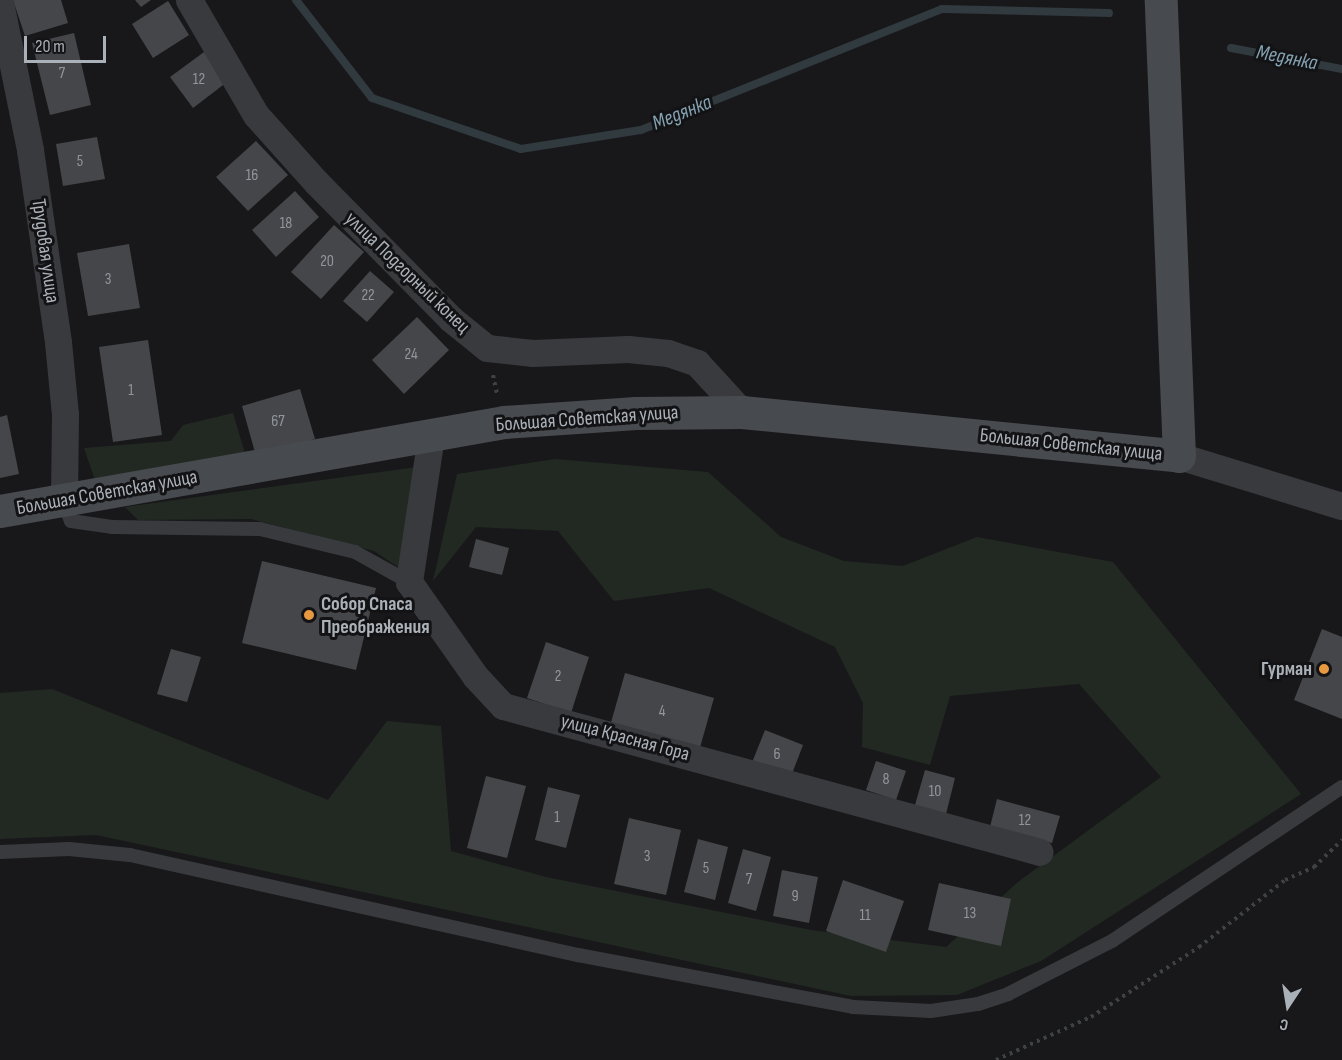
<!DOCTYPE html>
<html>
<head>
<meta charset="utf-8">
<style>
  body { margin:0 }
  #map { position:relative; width:1342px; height:1060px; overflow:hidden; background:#18181a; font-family:"Sofia Sans Condensed",sans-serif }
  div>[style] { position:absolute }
  .green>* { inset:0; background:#222922 }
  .stream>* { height:8px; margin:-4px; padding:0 4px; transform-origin:4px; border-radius:4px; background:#303a3f }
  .building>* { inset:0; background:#454649 }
  .path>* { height:4px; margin-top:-2px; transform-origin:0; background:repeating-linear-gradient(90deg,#3f4245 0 3px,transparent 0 7.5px) }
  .service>* { height:14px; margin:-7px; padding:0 7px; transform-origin:7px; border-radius:7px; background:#393a3e }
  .minor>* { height:27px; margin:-13.5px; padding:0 13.5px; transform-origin:13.5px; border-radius:13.5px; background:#393a3e }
  .secondary>* { height:33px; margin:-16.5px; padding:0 16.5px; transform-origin:16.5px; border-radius:16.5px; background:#474a4e }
  .dots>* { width:16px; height:16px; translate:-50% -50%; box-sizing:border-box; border:3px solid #131315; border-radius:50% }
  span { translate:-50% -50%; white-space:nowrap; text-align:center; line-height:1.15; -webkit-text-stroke:6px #131315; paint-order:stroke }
  .number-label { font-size:16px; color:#92969c }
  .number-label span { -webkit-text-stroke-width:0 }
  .street-label { font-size:20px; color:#abb1b8 }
  .poi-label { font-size:20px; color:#abb1b8; font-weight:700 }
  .left { translate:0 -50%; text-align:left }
  .right { translate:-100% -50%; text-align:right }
  .water-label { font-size:21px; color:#84a2b1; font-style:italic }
  .north { position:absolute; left:1258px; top:976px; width:60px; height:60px; -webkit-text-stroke:4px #131315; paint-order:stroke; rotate:192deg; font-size:16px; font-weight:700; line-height:24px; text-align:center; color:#abb1b8 }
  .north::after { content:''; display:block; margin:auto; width:21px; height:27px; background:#abb1b8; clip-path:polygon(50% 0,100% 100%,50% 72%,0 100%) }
  .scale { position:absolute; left:24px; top:36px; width:82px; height:27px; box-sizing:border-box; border:3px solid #abb1b8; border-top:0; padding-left:8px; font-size:18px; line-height:21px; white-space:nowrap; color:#abb1b8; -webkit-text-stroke:4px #131315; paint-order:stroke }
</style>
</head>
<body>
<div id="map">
  <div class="green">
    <i style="clip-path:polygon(233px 413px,246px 457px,96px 483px,84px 448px,171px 441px,183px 425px)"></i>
    <i style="clip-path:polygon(555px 459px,708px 472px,781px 537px,844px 561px,903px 566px,977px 537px,1113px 562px,1301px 794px,1041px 961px,957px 995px,851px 996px,96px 835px,0 839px,0 693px,52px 689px,328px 800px,387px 721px,441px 726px,451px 851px,546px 877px,811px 930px,946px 947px,1018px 882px,1161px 777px,1079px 684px,950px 696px,930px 765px,862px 747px,863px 703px,835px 647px,709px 588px,614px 601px,558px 531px,476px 527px,433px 581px,457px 474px)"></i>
    <i style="clip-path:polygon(417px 467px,401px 569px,374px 551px,251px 519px,138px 520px,125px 507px)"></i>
  </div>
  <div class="stream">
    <i style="left:296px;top:0;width:124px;rotate:52.2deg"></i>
    <i style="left:372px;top:98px;width:157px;rotate:18.9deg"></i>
    <i style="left:521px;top:149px;width:121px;rotate:-9deg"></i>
    <i style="left:641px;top:130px;width:324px;rotate:-21.9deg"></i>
    <i style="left:942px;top:9px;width:167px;rotate:1.4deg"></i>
    <i style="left:1231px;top:48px;width:113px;rotate:10.7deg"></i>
  </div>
  <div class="building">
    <i style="clip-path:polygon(13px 0,61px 0,68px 23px,25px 36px)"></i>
    <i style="clip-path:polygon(135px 0,151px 0,141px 7px)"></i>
    <i style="clip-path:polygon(168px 1px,189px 35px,153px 58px,132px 24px)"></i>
    <i style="clip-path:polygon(74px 33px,91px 105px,50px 115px,32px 43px)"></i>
    <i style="clip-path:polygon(204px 52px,227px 82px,193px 108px,170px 77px)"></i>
    <i style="clip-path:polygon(97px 137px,105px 179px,63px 186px,56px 144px)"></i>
    <i style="clip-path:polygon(256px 141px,288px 175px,248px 211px,216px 177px)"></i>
    <i style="clip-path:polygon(295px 191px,319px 217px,276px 257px,252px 230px)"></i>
    <i style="clip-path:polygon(334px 225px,364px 252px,321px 299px,291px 272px)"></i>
    <i style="clip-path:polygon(129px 244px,140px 308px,88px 316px,77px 253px)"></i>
    <i style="clip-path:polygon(370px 271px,394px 292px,367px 322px,343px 301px)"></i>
    <i style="clip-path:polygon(417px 317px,449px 350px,404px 394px,372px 360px)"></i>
    <i style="clip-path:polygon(148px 340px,162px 435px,113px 442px,99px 347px)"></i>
    <i style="clip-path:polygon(300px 389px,315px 439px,256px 456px,242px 406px)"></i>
    <i style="clip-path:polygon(7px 415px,19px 474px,0 478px,0 417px)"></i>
    <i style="clip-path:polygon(476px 539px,509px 548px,502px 575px,469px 567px)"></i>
    <i style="clip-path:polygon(262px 561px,376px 588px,356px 670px,242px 643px)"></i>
    <i style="clip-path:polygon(1322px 629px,1342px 637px,1342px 719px,1294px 700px)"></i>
    <i style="clip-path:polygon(546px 642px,589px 657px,571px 713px,527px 698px)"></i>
    <i style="clip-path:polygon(171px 649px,201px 657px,187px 702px,157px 694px)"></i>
    <i style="clip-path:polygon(625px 673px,714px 698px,699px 751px,610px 726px)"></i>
    <i style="clip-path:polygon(765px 730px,803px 745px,790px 779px,751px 765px)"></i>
    <i style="clip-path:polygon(876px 761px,906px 771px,896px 800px,866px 790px)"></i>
    <i style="clip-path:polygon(925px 770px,955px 778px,946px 814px,915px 805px)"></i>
    <i style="clip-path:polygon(486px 776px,526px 786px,507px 858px,467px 848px)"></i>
    <i style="clip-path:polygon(548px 787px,580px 795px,566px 848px,535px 840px)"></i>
    <i style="clip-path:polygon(997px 799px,1060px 816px,1052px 843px,990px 827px)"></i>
    <i style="clip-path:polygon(629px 818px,681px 830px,666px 895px,614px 884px)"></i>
    <i style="clip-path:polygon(698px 839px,728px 847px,715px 900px,684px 892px)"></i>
    <i style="clip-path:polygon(743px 849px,771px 857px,756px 911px,728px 903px)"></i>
    <i style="clip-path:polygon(782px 870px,818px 877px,809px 923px,773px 916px)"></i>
    <i style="clip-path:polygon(843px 880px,904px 901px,886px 952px,826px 931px)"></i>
    <i style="clip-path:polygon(939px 883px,1011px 899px,1001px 946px,928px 930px)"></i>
  </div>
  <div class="path">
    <i style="left:493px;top:375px;width:19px;rotate:78deg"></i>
    <i style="left:996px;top:1060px;width:104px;rotate:-24.4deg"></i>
    <i style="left:1091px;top:1017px;width:129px;rotate:-32.9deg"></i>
    <i style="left:1199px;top:947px;width:109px;rotate:-37.9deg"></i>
    <i style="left:1285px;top:880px;width:32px;rotate:-24deg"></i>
    <i style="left:1314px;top:867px;width:39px;rotate:-44deg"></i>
  </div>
  <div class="service">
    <i style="left:64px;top:502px;width:20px;rotate:70deg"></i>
    <i style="left:71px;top:521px;width:41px;rotate:8.3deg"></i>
    <i style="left:112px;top:527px;width:148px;rotate:0.8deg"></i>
    <i style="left:260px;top:529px;width:98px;rotate:13.6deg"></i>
    <i style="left:355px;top:552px;width:62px;rotate:29.1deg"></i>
    <i style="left:0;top:852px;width:69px;rotate:-2.5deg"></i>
    <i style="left:69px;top:849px;width:61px;rotate:5.6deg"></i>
    <i style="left:130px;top:855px;width:459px;rotate:12.6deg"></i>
    <i style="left:578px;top:955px;width:280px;rotate:10.7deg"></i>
    <i style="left:853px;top:1007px;width:78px;rotate:2.9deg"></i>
    <i style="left:931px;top:1011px;width:48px;rotate:-8.5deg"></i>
    <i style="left:978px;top:1004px;width:32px;rotate:-18deg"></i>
    <i style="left:1008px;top:994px;width:117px;rotate:-27deg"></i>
    <i style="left:1112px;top:941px;width:277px;rotate:-33.8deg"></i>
  </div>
  <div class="minor">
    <i style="left:189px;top:0;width:133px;rotate:59.8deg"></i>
    <i style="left:256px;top:115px;width:90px;rotate:48.2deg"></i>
    <i style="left:316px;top:182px;width:192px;rotate:45.4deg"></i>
    <i style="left:451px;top:319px;width:46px;rotate:38.9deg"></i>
    <i style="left:487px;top:348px;width:46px;rotate:6.2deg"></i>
    <i style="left:533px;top:353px;width:95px;rotate:-2.4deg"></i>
    <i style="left:628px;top:349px;width:40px;rotate:5.7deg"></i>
    <i style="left:668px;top:353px;width:31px;rotate:19deg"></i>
    <i style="left:697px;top:363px;width:67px;rotate:47.4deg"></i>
    <i style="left:0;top:2px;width:151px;rotate:78.5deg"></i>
    <i style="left:30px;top:150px;width:194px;rotate:81.7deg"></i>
    <i style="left:58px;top:342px;width:73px;rotate:84.5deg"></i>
    <i style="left:65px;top:415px;width:87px;rotate:90.7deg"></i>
    <i style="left:431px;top:436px;width:148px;rotate:98.6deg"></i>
    <i style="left:409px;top:582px;width:115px;rotate:54.9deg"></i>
    <i style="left:475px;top:676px;width:41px;rotate:47deg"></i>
    <i style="left:503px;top:706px;width:556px;rotate:15.21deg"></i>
    <i style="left:1179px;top:456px;width:170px;rotate:17.1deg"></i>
  </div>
  <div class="secondary">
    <i style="left:0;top:511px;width:512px;rotate:-10.01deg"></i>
    <i style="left:504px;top:422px;width:132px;rotate:-3.9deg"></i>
    <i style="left:636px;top:413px;width:106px;rotate:-0.5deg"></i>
    <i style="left:742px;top:412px;width:439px;rotate:5.7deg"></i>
    <i style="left:1179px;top:456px;width:456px;rotate:-92.3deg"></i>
  </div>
  <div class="dots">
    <i style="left:309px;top:615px;background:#e79942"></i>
    <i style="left:1324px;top:669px;background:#e79942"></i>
  </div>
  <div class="number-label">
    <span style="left:62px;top:74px">7</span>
    <span style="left:199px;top:80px">12</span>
    <span style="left:80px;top:162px">5</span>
    <span style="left:252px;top:176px">16</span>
    <span style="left:286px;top:224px">18</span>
    <span style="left:327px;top:262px">20</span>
    <span style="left:108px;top:280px">3</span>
    <span style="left:368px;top:296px">22</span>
    <span style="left:411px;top:355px">24</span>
    <span style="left:131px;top:391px">1</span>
    <span style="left:278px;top:422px">67</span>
    <span style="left:558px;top:677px">2</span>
    <span style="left:662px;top:712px">4</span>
    <span style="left:777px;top:755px">6</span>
    <span style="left:886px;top:780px">8</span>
    <span style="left:935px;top:792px">10</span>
    <span style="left:557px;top:818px">1</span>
    <span style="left:1025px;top:821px">12</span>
    <span style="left:647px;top:857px">3</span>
    <span style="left:706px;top:869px">5</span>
    <span style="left:749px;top:880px">7</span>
    <span style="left:795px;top:897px">9</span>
    <span style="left:970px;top:914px">13</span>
    <span style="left:865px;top:916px">11</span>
  </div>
  <div class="street-label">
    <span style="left:45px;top:251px;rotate:82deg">Трудовая улица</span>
    <span style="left:407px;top:273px;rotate:44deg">улица Подгорный конец</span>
    <span style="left:587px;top:419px;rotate:-4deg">Большая Советская улица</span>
    <span style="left:1071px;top:445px;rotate:6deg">Большая Советская улица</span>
    <span style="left:107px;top:493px;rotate:-10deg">Большая Советская улица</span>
    <span style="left:625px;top:738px;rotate:15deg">улица Красная Гора</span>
  </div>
  <div class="poi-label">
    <span class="left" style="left:321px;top:616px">Собор Спаса<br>Преображения</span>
    <span class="right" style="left:1312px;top:669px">Гурман</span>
  </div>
  <div class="water-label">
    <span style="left:1287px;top:58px;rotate:11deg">Медянка</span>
    <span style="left:682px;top:113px;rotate:-22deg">Медянка</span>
  </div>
  <div class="north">С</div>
  <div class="scale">20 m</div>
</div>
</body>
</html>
